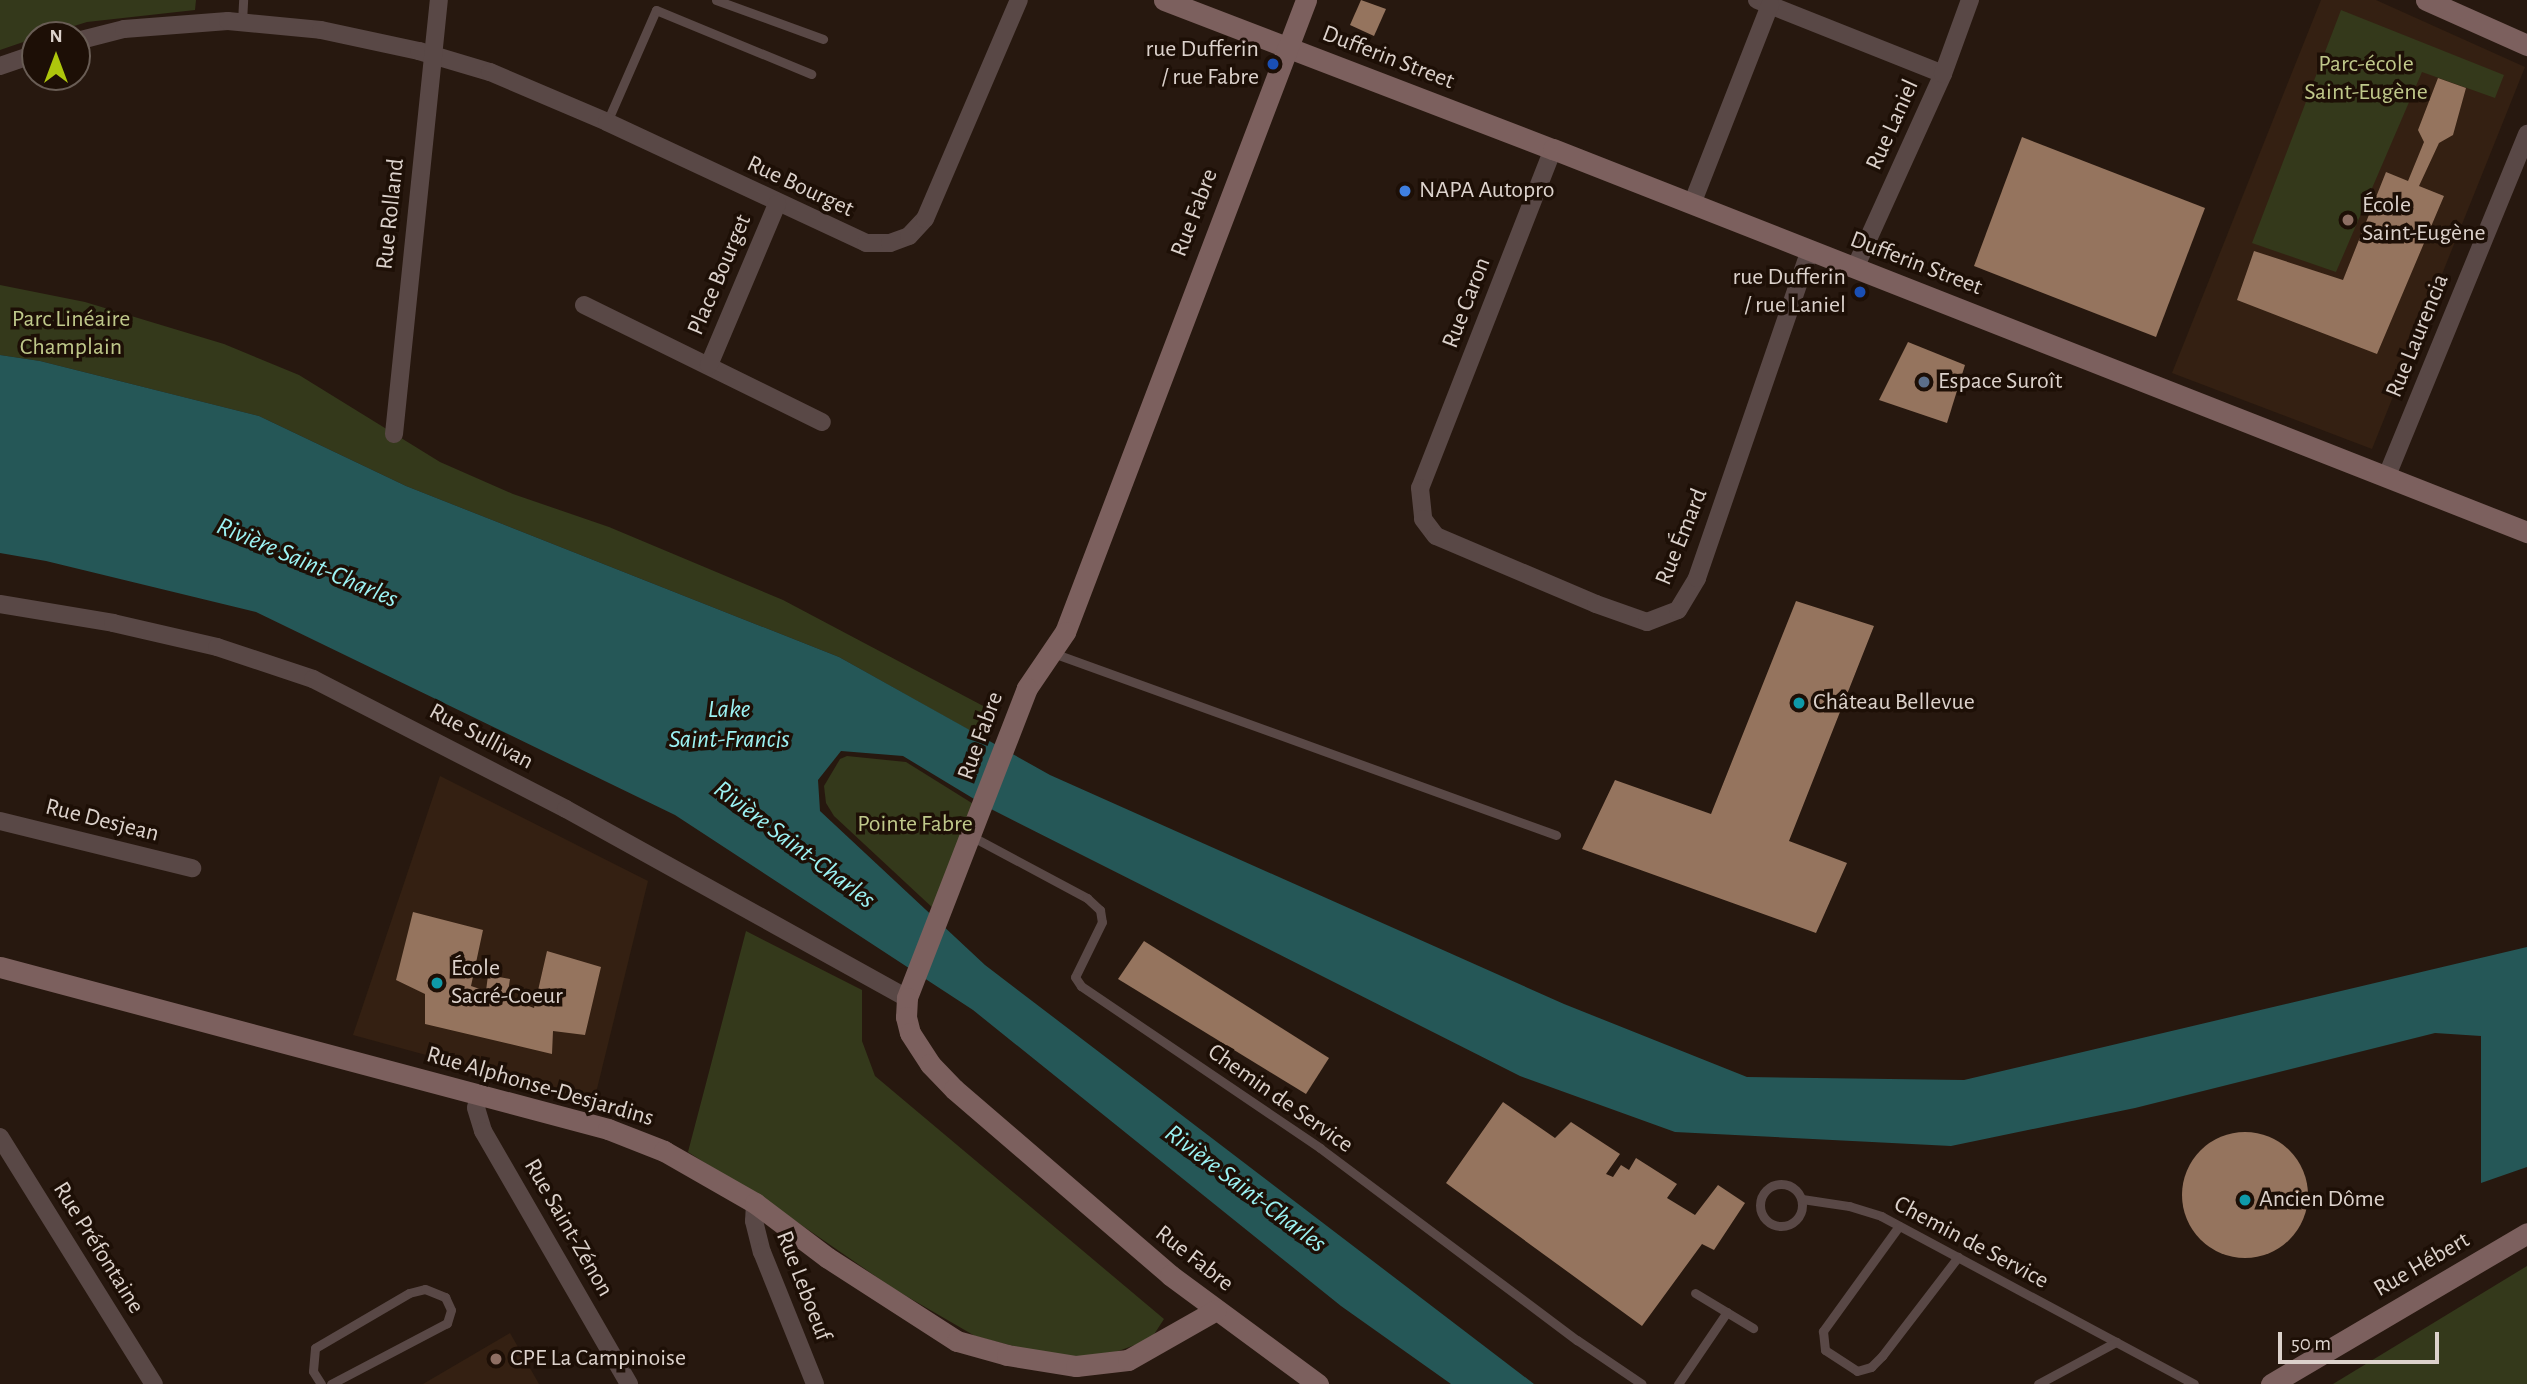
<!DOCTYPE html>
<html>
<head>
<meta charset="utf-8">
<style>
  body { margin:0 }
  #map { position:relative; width:2527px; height:1384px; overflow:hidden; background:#27180f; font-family:"Alegreya Sans",sans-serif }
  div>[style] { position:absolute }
  .built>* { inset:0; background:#342012 }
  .green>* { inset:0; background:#34391b }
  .water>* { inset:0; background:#255757 }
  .building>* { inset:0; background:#95745e }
  .round { border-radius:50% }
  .lane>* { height:9px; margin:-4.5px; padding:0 4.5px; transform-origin:4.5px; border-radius:4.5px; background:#594846 }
  .lane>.ring { margin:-4.5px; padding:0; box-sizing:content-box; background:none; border:9px solid #594846; border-radius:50% }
  .street>* { height:18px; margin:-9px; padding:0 9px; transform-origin:9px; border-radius:9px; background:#594846 }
  .secondary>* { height:21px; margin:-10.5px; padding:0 10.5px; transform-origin:10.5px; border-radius:10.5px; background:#7c605e }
  .dots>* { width:19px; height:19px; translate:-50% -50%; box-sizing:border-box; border:4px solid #1d0f06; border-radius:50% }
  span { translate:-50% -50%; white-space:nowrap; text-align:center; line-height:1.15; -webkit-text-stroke:7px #1d0f06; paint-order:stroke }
  .poi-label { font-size:24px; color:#dcd2cc }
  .right { translate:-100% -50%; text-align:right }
  .left { translate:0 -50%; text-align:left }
  .street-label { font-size:24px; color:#dcd2cc }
  .park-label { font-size:24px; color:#bfc88a }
  .water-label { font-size:26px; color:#9cf2f3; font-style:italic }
  .north { position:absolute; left:21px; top:21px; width:70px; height:70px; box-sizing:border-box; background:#1d0f06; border:2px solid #695d55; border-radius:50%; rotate:0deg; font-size:19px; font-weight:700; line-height:28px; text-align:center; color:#dcd2cc }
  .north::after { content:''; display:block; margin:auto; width:24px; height:32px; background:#aec60c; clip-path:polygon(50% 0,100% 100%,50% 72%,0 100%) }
  .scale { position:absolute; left:2278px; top:1332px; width:161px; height:32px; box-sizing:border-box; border:4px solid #dcd2cc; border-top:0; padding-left:9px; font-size:21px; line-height:24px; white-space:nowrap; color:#dcd2cc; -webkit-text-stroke:5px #1d0f06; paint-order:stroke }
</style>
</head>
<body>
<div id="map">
  <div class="built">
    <i style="clip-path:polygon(2321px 0,2376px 0,2525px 67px,2372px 449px,2172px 373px)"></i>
    <i style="clip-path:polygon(440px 776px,648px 881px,594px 1101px,353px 1035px)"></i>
    <i style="clip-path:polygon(510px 1333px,539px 1384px,423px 1384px)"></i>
  </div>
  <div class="green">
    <i style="clip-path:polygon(0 0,196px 0,195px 10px,87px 22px,45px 35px,35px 35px,35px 38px,0 50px)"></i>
    <i style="clip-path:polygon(2341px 10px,2504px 75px,2495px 98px,2422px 72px,2336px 272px,2252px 243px)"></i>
    <i style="clip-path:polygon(0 285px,85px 302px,224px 344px,299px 375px,440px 462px,513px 494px,609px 527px,783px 600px,987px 708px,976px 734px,839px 657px,406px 486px,259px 416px,40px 361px,0 355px)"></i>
    <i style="clip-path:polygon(847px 756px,906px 762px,975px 805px,935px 910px,834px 816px,826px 803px,824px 786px,840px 759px)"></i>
    <i style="clip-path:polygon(746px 931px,862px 990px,862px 1041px,875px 1076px,1164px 1319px,1151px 1339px,1105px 1356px,1052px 1356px,975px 1336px,894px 1289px,797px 1222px,688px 1152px)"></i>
    <i style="clip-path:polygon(2527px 1266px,2527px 1384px,2333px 1384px)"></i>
  </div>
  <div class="water">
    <i style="clip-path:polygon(0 355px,40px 361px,259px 416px,406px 486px,839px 657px,1050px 775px,1564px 1004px,1747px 1077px,1964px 1080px,2527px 947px,2527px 1167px,2481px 1183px,2481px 1036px,2435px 1033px,2135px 1108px,1951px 1146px,1675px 1132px,1520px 1076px,989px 808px,903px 756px,841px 751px,818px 780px,820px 811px,985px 965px,1534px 1384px,1451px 1384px,1341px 1306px,973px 1010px,675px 815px,256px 612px,46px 561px,0 553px)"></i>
  </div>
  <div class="building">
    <i style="clip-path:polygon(1361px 0,1386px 9px,1374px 36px,1350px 25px)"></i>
    <i style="clip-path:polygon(2438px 78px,2466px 88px,2453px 135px,2439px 143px,2419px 186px,2444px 196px,2377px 354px,2237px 300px,2254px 251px,2343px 280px,2386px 172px,2408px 181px,2424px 142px,2418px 130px)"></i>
    <i style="clip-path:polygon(2022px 137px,2205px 208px,2156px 337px,1974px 266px)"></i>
    <i style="clip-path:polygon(1908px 342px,1965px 365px,1947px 423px,1879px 400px)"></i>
    <i style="clip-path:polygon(1796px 601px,1874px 626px,1789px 841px,1847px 863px,1816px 933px,1582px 849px,1615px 780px,1711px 814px)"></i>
    <i style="clip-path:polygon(413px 912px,483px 930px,471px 986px,486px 991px,488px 975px,510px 979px,507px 998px,534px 1008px,547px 951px,601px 967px,585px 1035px,553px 1031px,552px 1054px,425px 1024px,425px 994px,396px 980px)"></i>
    <i style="clip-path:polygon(1144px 941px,1329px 1058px,1306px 1094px,1118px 979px)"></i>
    <i style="clip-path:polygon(1503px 1102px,1555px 1138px,1571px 1122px,1620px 1154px,1606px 1174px,1613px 1177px,1621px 1165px,1629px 1170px,1636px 1158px,1677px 1184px,1667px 1198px,1695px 1215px,1718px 1185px,1745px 1203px,1714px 1250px,1702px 1244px,1642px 1326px,1446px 1183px)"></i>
    <i class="round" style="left:2182px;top:1132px;width:126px;height:126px"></i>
  </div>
  <div class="lane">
    <i style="left:716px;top:0;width:114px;rotate:20deg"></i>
    <i style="left:242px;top:22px;width:22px;rotate:-87deg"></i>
    <i style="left:607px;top:122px;width:122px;rotate:-66.4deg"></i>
    <i style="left:656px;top:10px;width:168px;rotate:22.4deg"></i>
    <i style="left:1053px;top:653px;width:535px;rotate:19.89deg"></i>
    <i style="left:971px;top:836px;width:132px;rotate:28.1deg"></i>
    <i style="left:1087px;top:898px;width:18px;rotate:43deg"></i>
    <i style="left:1100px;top:910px;width:12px;rotate:81deg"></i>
    <i style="left:1102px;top:922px;width:61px;rotate:116.1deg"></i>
    <i style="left:1075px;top:977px;width:11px;rotate:56deg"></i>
    <i style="left:1081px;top:986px;width:289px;rotate:34.1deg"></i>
    <i style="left:1320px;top:1148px;width:321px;rotate:36.8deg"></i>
    <i style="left:1577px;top:1340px;width:78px;rotate:34.1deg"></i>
    <i class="ring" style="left:1760px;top:1184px;width:33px;height:33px"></i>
    <i style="left:1802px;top:1199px;width:48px;rotate:8.5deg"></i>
    <i style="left:1849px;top:1206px;width:34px;rotate:17deg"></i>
    <i style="left:1881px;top:1216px;width:355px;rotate:28.2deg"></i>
    <i style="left:1899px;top:1226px;width:130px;rotate:125.9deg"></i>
    <i style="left:1823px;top:1331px;width:19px;rotate:84deg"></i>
    <i style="left:1825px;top:1350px;width:38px;rotate:33deg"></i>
    <i style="left:1857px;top:1371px;width:15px;rotate:-16deg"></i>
    <i style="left:1871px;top:1367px;width:16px;rotate:-45deg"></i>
    <i style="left:1882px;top:1356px;width:125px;rotate:-52.5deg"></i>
    <i style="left:1695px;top:1293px;width:68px;rotate:31.1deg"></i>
    <i style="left:321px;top:1384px;width:15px;rotate:-122deg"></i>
    <i style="left:313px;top:1371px;width:23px;rotate:-85deg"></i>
    <i style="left:315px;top:1348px;width:109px;rotate:-30.3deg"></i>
    <i style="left:409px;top:1293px;width:16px;rotate:-14deg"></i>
    <i style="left:425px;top:1289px;width:22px;rotate:22deg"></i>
    <i style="left:445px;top:1297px;width:14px;rotate:65deg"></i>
    <i style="left:451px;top:1310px;width:14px;rotate:107deg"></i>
    <i style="left:447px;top:1323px;width:131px;rotate:152.3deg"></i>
    <i style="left:1678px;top:1384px;width:87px;rotate:-55.8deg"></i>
    <i style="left:2038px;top:1384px;width:89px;rotate:-28.3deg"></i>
  </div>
  <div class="street">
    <i style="left:1757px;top:0;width:200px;rotate:21.7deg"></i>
    <i style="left:77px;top:41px;width:49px;rotate:-14.3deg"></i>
    <i style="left:124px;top:29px;width:104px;rotate:-4.4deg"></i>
    <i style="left:228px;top:21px;width:93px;rotate:5.5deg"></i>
    <i style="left:321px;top:30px;width:100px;rotate:12.1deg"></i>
    <i style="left:419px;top:51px;width:74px;rotate:16.5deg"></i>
    <i style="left:490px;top:72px;width:127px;rotate:23.1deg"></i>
    <i style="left:607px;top:122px;width:286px;rotate:25deg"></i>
    <i style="left:866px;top:243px;width:24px"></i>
    <i style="left:890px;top:243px;width:20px;rotate:-20deg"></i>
    <i style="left:909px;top:236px;width:23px;rotate:-47deg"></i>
    <i style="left:925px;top:219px;width:238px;rotate:-66.8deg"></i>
    <i style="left:0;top:66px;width:37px;rotate:-19deg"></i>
    <i style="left:1553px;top:149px;width:364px;rotate:111.4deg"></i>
    <i style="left:1420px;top:488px;width:31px;rotate:84deg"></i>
    <i style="left:1423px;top:519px;width:21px;rotate:53deg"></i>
    <i style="left:1436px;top:536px;width:174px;rotate:23deg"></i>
    <i style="left:1596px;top:604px;width:54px;rotate:19.4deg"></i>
    <i style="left:1647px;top:622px;width:33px;rotate:-21deg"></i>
    <i style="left:1678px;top:610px;width:37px;rotate:-59deg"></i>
    <i style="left:1697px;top:578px;width:347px;rotate:-71deg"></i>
    <i style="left:1692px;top:204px;width:214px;rotate:-68.6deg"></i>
    <i style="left:1855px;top:268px;width:213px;rotate:-65.6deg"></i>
    <i style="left:1943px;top:74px;width:79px;rotate:-70deg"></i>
    <i style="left:584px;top:305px;width:265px;rotate:26.2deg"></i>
    <i style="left:709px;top:365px;width:175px;rotate:-67.1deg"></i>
    <i style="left:394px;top:434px;width:436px;rotate:-84.1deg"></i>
    <i style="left:2386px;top:478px;width:372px;rotate:-67.7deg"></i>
    <i style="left:0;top:604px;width:115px;rotate:9.5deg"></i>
    <i style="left:113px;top:623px;width:107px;rotate:13deg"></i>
    <i style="left:217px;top:647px;width:101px;rotate:18.4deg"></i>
    <i style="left:313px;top:679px;width:284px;rotate:27.2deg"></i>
    <i style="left:566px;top:809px;width:390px;rotate:29deg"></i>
    <i style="left:0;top:821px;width:198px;rotate:13.8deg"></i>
    <i style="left:479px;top:1094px;width:14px;rotate:102deg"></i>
    <i style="left:476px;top:1108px;width:24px;rotate:73deg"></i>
    <i style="left:483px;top:1131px;width:292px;rotate:60deg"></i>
    <i style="left:0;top:1137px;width:291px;rotate:58.1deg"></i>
    <i style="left:755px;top:1203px;width:18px;rotate:93deg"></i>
    <i style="left:754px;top:1221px;width:32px;rotate:76deg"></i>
    <i style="left:762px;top:1252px;width:142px;rotate:68.1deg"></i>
  </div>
  <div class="secondary">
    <i style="left:1164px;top:0;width:417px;rotate:21deg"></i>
    <i style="left:1553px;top:149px;width:1047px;rotate:21.47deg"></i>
    <i style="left:1306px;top:0;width:676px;rotate:110.87deg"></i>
    <i style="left:1065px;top:632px;width:68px;rotate:124.2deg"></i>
    <i style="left:1027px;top:688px;width:332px;rotate:111.2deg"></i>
    <i style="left:907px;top:998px;width:19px;rotate:93deg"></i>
    <i style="left:906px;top:1017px;width:16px;rotate:76deg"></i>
    <i style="left:910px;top:1033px;width:37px;rotate:57deg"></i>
    <i style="left:930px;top:1064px;width:35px;rotate:46deg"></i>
    <i style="left:954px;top:1089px;width:285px;rotate:40.7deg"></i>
    <i style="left:1170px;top:1275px;width:184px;rotate:36.4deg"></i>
    <i style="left:2426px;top:0;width:111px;rotate:24deg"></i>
    <i style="left:0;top:967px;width:629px;rotate:14.92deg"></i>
    <i style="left:608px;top:1129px;width:60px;rotate:21.4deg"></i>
    <i style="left:664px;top:1151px;width:105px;rotate:29.7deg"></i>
    <i style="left:755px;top:1203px;width:91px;rotate:37deg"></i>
    <i style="left:828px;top:1258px;width:153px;rotate:32.8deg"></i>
    <i style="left:957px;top:1341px;width:52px;rotate:15.6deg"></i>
    <i style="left:1007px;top:1355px;width:70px;rotate:9.1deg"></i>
    <i style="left:1076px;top:1366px;width:52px;rotate:-6.6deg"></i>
    <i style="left:1128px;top:1360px;width:101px;rotate:-29.6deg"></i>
    <i style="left:2271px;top:1384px;width:297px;rotate:-30.5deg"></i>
  </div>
  <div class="dots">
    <i style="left:1273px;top:64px;background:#1a4fb4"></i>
    <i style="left:1405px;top:191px;background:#3f7fe0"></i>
    <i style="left:2348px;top:220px;background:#8d6e63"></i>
    <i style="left:1860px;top:292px;background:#1a4fb4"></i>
    <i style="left:1924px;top:382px;background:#5c6f8a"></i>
    <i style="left:1799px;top:703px;background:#0f9aa8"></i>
    <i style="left:437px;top:983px;background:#0f9aa8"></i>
    <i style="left:2245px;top:1200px;background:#0f9aa8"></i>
    <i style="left:496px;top:1359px;background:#8d6e63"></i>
  </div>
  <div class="poi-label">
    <span class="right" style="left:1259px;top:64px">rue Dufferin<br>/ rue Fabre</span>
    <span class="left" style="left:1419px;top:191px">NAPA Autopro</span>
    <span class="left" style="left:2362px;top:220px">École<br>Saint-Eugène</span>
    <span class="right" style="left:1846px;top:292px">rue Dufferin<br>/ rue Laniel</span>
    <span class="left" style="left:1938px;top:382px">Espace Suroît</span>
    <span class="left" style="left:1813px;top:703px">Château Bellevue</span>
    <span class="left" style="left:451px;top:983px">École<br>Sacré-Coeur</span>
    <span class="left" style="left:2259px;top:1200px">Ancien Dôme</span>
    <span class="left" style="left:510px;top:1359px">CPE La Campinoise</span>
  </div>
  <div class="street-label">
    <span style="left:1388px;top:58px;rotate:21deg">Dufferin Street</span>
    <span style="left:1893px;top:125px;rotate:-66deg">Rue Laniel</span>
    <span style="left:800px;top:187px;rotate:25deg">Rue Bourget</span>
    <span style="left:1195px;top:213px;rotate:-69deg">Rue Fabre</span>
    <span style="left:391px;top:214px;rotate:-84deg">Rue Rolland</span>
    <span style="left:1916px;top:264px;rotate:21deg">Dufferin Street</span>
    <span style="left:720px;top:275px;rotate:-67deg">Place Bourget</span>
    <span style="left:1467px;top:303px;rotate:-69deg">Rue Caron</span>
    <span style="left:2418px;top:336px;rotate:-68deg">Rue Laurencia</span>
    <span style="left:1682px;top:537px;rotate:-68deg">Rue Émard</span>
    <span style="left:981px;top:736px;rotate:-70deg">Rue Fabre</span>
    <span style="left:481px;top:737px;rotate:28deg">Rue Sullivan</span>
    <span style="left:102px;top:821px;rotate:14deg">Rue Desjean</span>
    <span style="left:540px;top:1087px;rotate:16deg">Rue Alphonse-Desjardins</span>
    <span style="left:1280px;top:1099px;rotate:35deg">Chemin de Service</span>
    <span style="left:568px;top:1228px;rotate:60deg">Rue Saint-Zénon</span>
    <span style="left:1971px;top:1243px;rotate:28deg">Chemin de Service</span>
    <span style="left:98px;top:1248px;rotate:58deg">Rue Préfontaine</span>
    <span style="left:1194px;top:1259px;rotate:38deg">Rue Fabre</span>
    <span style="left:2422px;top:1265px;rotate:-30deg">Rue Hébert</span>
    <span style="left:803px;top:1286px;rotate:69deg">Rue Leboeuf</span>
  </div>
  <div class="park-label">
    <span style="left:2366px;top:79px">Parc-école<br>Saint-Eugène</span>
    <span style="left:71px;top:334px">Parc Linéaire<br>Champlain</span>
    <span style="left:915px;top:825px">Pointe Fabre</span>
  </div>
  <div class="water-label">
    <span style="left:307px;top:563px;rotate:23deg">Rivière Saint-Charles</span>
    <span style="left:729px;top:725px">Lake<br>Saint-Francis</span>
    <span style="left:794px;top:845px;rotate:37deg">Rivière Saint-Charles</span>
    <span style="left:1245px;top:1189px;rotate:37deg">Rivière Saint-Charles</span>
  </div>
  <div class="north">N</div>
  <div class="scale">50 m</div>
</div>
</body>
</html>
